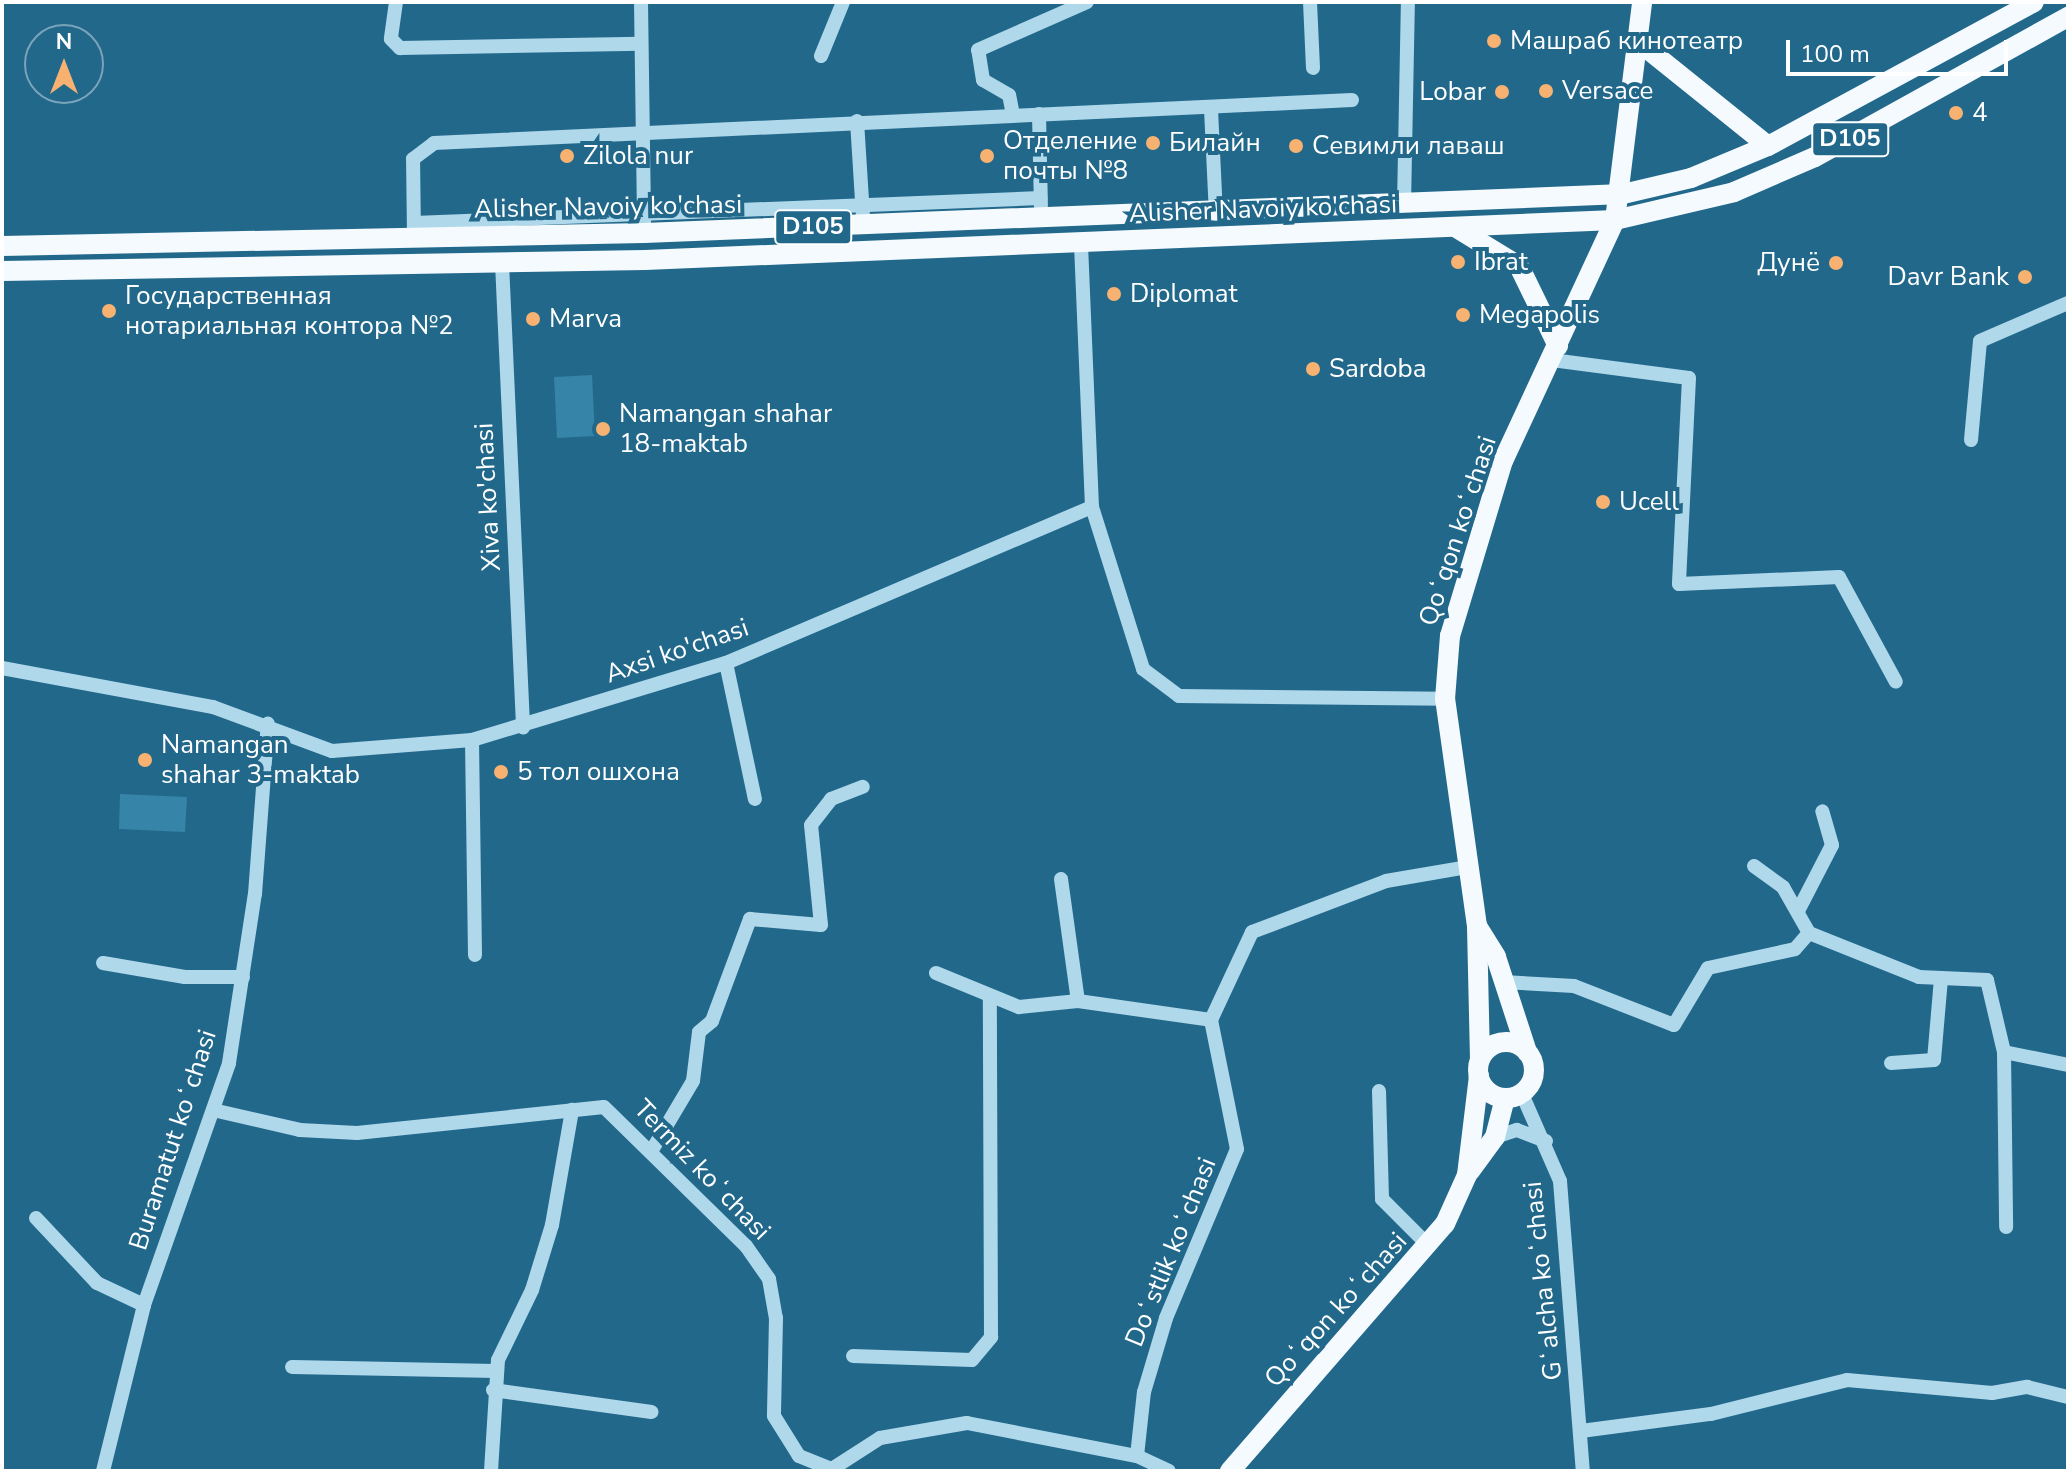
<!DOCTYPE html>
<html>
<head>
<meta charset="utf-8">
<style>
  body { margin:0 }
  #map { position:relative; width:2070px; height:1473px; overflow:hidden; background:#22688b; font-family:"Nunito Sans",sans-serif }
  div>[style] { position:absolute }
  .green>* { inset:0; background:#3684a8 }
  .minor>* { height:14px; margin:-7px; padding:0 7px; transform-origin:7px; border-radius:7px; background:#afd8eb }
  .major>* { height:20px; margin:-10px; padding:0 10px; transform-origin:10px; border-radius:10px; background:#f4fafe }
  .major>.ring { margin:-10px; padding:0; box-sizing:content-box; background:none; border:20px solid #f4fafe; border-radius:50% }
  .dots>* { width:22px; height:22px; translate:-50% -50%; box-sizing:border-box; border:4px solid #22688b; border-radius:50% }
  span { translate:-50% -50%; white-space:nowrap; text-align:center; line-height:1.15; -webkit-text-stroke:8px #22688b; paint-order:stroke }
  .shield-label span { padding:2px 6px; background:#22688b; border:2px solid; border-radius:6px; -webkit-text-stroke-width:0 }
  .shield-label { font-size:24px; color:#fff; font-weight:700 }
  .poi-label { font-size:26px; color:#fff }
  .left { translate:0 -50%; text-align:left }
  .right { translate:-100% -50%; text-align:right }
  .street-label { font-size:26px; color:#fff }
  .frame { position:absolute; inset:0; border:4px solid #fff; pointer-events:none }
  .north { position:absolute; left:24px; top:24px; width:80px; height:80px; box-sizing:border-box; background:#22688b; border:2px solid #7aa4b9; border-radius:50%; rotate:0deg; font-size:22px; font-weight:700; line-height:32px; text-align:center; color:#fff }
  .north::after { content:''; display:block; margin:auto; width:28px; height:36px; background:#f7b271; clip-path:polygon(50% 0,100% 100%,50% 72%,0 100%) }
  .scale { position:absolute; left:1786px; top:40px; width:222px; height:36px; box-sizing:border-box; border:4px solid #fff; border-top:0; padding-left:10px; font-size:24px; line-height:28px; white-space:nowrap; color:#fff; -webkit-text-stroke:6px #22688b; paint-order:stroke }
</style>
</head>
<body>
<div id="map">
  <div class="green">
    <i style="clip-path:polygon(592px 375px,595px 436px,557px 438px,554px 377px)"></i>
    <i style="clip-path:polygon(120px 794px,187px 797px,185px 832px,119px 829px)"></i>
  </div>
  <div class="minor">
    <i style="left:396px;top:2px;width:37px;rotate:98deg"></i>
    <i style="left:391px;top:39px;width:13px;rotate:45deg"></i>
    <i style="left:400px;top:48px;width:241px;rotate:-1deg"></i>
    <i style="left:641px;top:2px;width:222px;rotate:89.2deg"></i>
    <i style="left:1310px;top:2px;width:66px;rotate:87.4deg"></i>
    <i style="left:821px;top:56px;width:58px;rotate:-67.8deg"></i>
    <i style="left:1211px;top:109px;width:105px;rotate:87.3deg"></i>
    <i style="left:1039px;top:114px;width:92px;rotate:88.8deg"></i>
    <i style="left:1013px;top:115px;width:20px;rotate:-101deg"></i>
    <i style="left:1009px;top:95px;width:30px;rotate:-150deg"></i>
    <i style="left:983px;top:80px;width:30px;rotate:-99deg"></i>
    <i style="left:978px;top:50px;width:119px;rotate:-23.8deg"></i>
    <i style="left:857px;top:121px;width:96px;rotate:86.4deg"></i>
    <i style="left:1404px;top:205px;width:203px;rotate:-88.9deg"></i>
    <i style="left:414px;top:223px;width:627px;rotate:-2.28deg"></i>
    <i style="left:414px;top:237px;width:78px;rotate:-90.7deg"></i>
    <i style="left:413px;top:159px;width:26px;rotate:-37deg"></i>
    <i style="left:434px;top:143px;width:919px;rotate:-2.68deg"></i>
    <i style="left:502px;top:263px;width:465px;rotate:87.4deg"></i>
    <i style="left:1552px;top:360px;width:138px;rotate:7.5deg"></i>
    <i style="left:1689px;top:378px;width:206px;rotate:92.8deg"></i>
    <i style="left:1679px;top:584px;width:160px;rotate:-2.5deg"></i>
    <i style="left:1839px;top:577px;width:119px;rotate:61.5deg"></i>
    <i style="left:1971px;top:440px;width:99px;rotate:-84.8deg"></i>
    <i style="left:1980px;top:341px;width:96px;rotate:-23.4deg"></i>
    <i style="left:1092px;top:507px;width:170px;rotate:72.5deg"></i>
    <i style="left:1143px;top:669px;width:45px;rotate:36.9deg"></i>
    <i style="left:1179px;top:696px;width:266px;rotate:0.6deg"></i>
    <i style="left:726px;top:663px;width:139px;rotate:78deg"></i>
    <i style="left:2px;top:668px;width:215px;rotate:10.5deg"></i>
    <i style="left:213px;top:707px;width:127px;rotate:20.3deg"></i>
    <i style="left:332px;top:751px;width:140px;rotate:-4.5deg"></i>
    <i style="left:472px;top:740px;width:265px;rotate:-16.9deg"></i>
    <i style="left:726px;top:663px;width:398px;rotate:-23.1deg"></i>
    <i style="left:1092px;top:507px;width:265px;rotate:-92.4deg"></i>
    <i style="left:472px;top:740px;width:215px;rotate:89.2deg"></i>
    <i style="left:1754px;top:866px;width:36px;rotate:36deg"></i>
    <i style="left:1783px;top:887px;width:53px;rotate:60.5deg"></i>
    <i style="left:1061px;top:879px;width:123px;rotate:82.1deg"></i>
    <i style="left:1798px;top:911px;width:74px;rotate:-62.7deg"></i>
    <i style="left:1832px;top:845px;width:35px;rotate:-106deg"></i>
    <i style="left:103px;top:963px;width:83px;rotate:9.7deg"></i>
    <i style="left:185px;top:977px;width:58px"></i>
    <i style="left:936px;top:973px;width:90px;rotate:22.3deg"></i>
    <i style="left:1019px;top:1007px;width:59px;rotate:-5.8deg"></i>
    <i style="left:1078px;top:1001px;width:134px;rotate:8.1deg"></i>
    <i style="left:1211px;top:1020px;width:97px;rotate:-65deg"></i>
    <i style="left:1252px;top:932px;width:143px;rotate:-20.8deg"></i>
    <i style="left:1386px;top:881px;width:82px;rotate:-9.8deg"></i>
    <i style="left:1503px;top:982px;width:71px;rotate:3.2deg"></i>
    <i style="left:1574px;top:986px;width:107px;rotate:21.3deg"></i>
    <i style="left:1674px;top:1025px;width:66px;rotate:-59.2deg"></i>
    <i style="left:1708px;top:968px;width:89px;rotate:-12.3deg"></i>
    <i style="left:1795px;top:949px;width:21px;rotate:-49deg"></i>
    <i style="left:1809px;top:933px;width:118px;rotate:21.8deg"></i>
    <i style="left:1919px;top:977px;width:68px;rotate:2.5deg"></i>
    <i style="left:1987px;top:980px;width:74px;rotate:76.7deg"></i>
    <i style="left:2004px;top:1052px;width:65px;rotate:11.5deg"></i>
    <i style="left:2004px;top:1052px;width:175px;rotate:89.3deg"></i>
    <i style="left:1891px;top:1063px;width:43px;rotate:-4deg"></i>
    <i style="left:1934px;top:1060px;width:81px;rotate:-85.1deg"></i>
    <i style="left:1379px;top:1091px;width:108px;rotate:88.4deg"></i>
    <i style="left:1382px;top:1199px;width:65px;rotate:45deg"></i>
    <i style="left:1522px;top:1094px;width:95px;rotate:66.4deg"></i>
    <i style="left:1560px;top:1181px;width:291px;rotate:85.5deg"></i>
    <i style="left:213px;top:1110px;width:89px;rotate:12.9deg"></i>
    <i style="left:300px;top:1130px;width:57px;rotate:3deg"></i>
    <i style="left:357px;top:1133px;width:248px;rotate:-6deg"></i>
    <i style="left:604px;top:1107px;width:199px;rotate:44.4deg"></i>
    <i style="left:746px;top:1246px;width:40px;rotate:55.1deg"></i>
    <i style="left:769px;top:1279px;width:40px;rotate:80deg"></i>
    <i style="left:776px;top:1318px;width:98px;rotate:91.2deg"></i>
    <i style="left:774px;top:1416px;width:47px;rotate:58deg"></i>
    <i style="left:799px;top:1456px;width:35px;rotate:22deg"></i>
    <i style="left:832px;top:1469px;width:57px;rotate:-32.9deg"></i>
    <i style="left:880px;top:1438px;width:88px;rotate:-9.8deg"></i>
    <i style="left:967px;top:1423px;width:173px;rotate:11deg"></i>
    <i style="left:1137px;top:1456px;width:35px;rotate:25deg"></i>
    <i style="left:1495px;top:1137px;width:23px;rotate:-18deg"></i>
    <i style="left:1517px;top:1130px;width:31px;rotate:21deg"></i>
    <i style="left:652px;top:1150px;width:80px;rotate:-59.3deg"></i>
    <i style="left:693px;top:1081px;width:49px;rotate:-83deg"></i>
    <i style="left:699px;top:1032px;width:17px;rotate:-40deg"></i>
    <i style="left:712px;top:1021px;width:109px;rotate:-69.6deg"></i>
    <i style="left:750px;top:919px;width:71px;rotate:4.8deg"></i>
    <i style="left:821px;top:925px;width:100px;rotate:-95.7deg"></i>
    <i style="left:811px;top:825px;width:33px;rotate:-52deg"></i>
    <i style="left:831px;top:799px;width:34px;rotate:-21deg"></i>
    <i style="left:36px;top:1218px;width:89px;rotate:46.8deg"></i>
    <i style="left:97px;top:1283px;width:52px;rotate:25.1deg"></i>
    <i style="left:853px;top:1356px;width:119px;rotate:1.9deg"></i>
    <i style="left:972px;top:1360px;width:30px;rotate:-50deg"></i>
    <i style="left:991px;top:1337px;width:338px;rotate:-90.2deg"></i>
    <i style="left:292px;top:1367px;width:204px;rotate:1.1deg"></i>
    <i style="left:493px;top:1390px;width:160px;rotate:7.9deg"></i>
    <i style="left:1581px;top:1431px;width:131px;rotate:-7.5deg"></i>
    <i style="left:1711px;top:1414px;width:140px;rotate:-14deg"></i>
    <i style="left:1847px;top:1380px;width:146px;rotate:5.1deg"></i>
    <i style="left:1992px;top:1393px;width:36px;rotate:-10deg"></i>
    <i style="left:2027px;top:1387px;width:42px;rotate:13.7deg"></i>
    <i style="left:1137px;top:1456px;width:64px;rotate:-83.8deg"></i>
    <i style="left:1144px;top:1392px;width:77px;rotate:-73.4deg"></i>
    <i style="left:1166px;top:1318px;width:183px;rotate:-67.2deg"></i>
    <i style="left:1237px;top:1149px;width:132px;rotate:-101.4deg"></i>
    <i style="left:103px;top:1471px;width:171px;rotate:-76.1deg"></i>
    <i style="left:144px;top:1305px;width:256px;rotate:-70.6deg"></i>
    <i style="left:229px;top:1063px;width:171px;rotate:-81.3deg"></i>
    <i style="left:255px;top:894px;width:171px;rotate:-85.7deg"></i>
    <i style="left:491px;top:1471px;width:111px;rotate:-86.4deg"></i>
    <i style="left:498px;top:1360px;width:78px;rotate:-64.1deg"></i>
    <i style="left:532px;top:1290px;width:68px;rotate:-72.9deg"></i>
    <i style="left:552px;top:1225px;width:117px;rotate:-80.1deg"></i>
  </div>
  <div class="major">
    <i style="left:1640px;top:43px;width:164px;rotate:38.8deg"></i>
    <i style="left:1455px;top:227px;width:75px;rotate:31.4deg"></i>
    <i style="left:1519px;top:266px;width:89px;rotate:64deg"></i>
    <i style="left:2px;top:246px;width:642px;rotate:-1.16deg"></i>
    <i style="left:644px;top:233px;width:980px;rotate:-2.28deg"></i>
    <i style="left:1623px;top:194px;width:70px;rotate:-13.2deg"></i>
    <i style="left:1691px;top:178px;width:83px;rotate:-22.6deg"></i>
    <i style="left:1768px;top:146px;width:302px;rotate:-28.4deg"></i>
    <i style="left:2px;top:271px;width:643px;rotate:-0.98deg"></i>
    <i style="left:645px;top:260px;width:971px;rotate:-2.36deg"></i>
    <i style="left:1615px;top:220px;width:122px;rotate:-13.2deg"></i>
    <i style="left:1734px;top:192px;width:88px;rotate:-23.4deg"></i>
    <i style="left:1815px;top:157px;width:289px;rotate:-29deg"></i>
    <i style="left:1477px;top:926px;width:36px;rotate:58deg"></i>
    <i style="left:1496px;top:957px;width:100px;rotate:71.9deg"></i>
    <i class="ring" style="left:1478px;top:1042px;width:36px;height:36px"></i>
    <i style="left:1480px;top:1059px;width:133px;rotate:-91.3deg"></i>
    <i style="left:1477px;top:926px;width:229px;rotate:-98deg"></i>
    <i style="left:1445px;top:699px;width:63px;rotate:-85.5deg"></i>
    <i style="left:1450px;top:636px;width:183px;rotate:-73.2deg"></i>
    <i style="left:1503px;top:461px;width:266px;rotate:-65.1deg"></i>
    <i style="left:1615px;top:220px;width:220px;rotate:-82.9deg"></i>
    <i style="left:1470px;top:1171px;width:42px;rotate:-53.7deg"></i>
    <i style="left:1495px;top:1137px;width:40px;rotate:-75.6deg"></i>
    <i style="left:1230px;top:1471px;width:327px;rotate:-49deg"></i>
    <i style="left:1445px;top:1224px;width:54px;rotate:-65.8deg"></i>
    <i style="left:1467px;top:1175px;width:100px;rotate:-83.1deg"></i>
  </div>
  <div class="dots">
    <i style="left:1494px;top:41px;background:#f7b271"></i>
    <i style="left:1546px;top:91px;background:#f7b271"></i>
    <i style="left:1502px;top:92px;background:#f7b271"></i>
    <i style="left:1956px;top:113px;background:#f7b271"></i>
    <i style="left:1153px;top:143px;background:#f7b271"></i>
    <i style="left:1296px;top:146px;background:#f7b271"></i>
    <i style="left:567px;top:156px;background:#f7b271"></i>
    <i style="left:987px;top:156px;background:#f7b271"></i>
    <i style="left:1458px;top:262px;background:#f7b271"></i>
    <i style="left:1836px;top:263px;background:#f7b271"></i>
    <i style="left:2025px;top:277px;background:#f7b271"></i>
    <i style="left:1114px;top:294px;background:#f7b271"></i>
    <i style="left:109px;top:311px;background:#f7b271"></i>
    <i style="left:1463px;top:315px;background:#f7b271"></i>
    <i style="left:533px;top:319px;background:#f7b271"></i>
    <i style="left:1313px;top:369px;background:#f7b271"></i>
    <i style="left:603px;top:429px;background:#f7b271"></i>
    <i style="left:1603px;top:502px;background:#f7b271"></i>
    <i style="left:145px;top:760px;background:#f7b271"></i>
    <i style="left:501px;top:772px;background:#f7b271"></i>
  </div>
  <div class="shield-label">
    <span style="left:1850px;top:139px">D105</span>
    <span style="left:813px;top:227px">D105</span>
  </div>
  <div class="poi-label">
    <span class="left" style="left:1510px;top:41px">Машраб кинотеатр</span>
    <span class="left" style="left:1562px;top:91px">Versace</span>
    <span class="right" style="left:1486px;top:92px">Lobar</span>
    <span class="left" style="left:1972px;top:113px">4</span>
    <span class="left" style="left:1003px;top:156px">Отделение<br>почты №8</span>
    <span class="left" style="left:1169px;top:143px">Билайн</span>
    <span class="left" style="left:1312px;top:146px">Севимли лаваш</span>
    <span class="left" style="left:583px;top:156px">Zilola nur</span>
    <span class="left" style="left:1474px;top:262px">Ibrat</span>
    <span class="right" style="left:1820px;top:263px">Дунё</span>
    <span class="right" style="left:2009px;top:277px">Davr Bank</span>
    <span class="left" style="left:1130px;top:294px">Diplomat</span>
    <span class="left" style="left:125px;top:311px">Государственная<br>нотариальная контора №2</span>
    <span class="left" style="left:1479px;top:315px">Megapolis</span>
    <span class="left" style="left:549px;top:319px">Marva</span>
    <span class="left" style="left:1329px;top:369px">Sardoba</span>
    <span class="left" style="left:619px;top:429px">Namangan shahar<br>18-maktab</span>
    <span class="left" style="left:1619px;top:502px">Ucell</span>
    <span class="left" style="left:161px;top:760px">Namangan<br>shahar 3-maktab</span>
    <span class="left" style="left:517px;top:772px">5 тол ошхона</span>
  </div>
  <div class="street-label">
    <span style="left:608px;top:207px;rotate:-1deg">Alisher Navoiy ko'chasi</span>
    <span style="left:1263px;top:209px;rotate:-2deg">Alisher Navoiy ko'chasi</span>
    <span style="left:488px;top:497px;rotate:-93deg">Xiva ko'chasi</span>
    <span style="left:1458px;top:531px;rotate:-72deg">Qoʻqon koʻchasi</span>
    <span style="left:677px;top:651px;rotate:-19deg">Axsi ko'chasi</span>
    <span style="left:173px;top:1140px;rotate:-72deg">Buramatut koʻchasi</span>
    <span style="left:702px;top:1170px;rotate:46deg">Termiz koʻchasi</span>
    <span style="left:1171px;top:1252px;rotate:-68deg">Doʻstlik koʻchasi</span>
    <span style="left:1543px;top:1281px;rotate:-96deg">Gʻalcha koʻchasi</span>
    <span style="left:1336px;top:1310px;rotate:-48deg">Qoʻqon koʻchasi</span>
  </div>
  <div class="frame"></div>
  <div class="north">N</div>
  <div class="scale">100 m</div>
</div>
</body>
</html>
